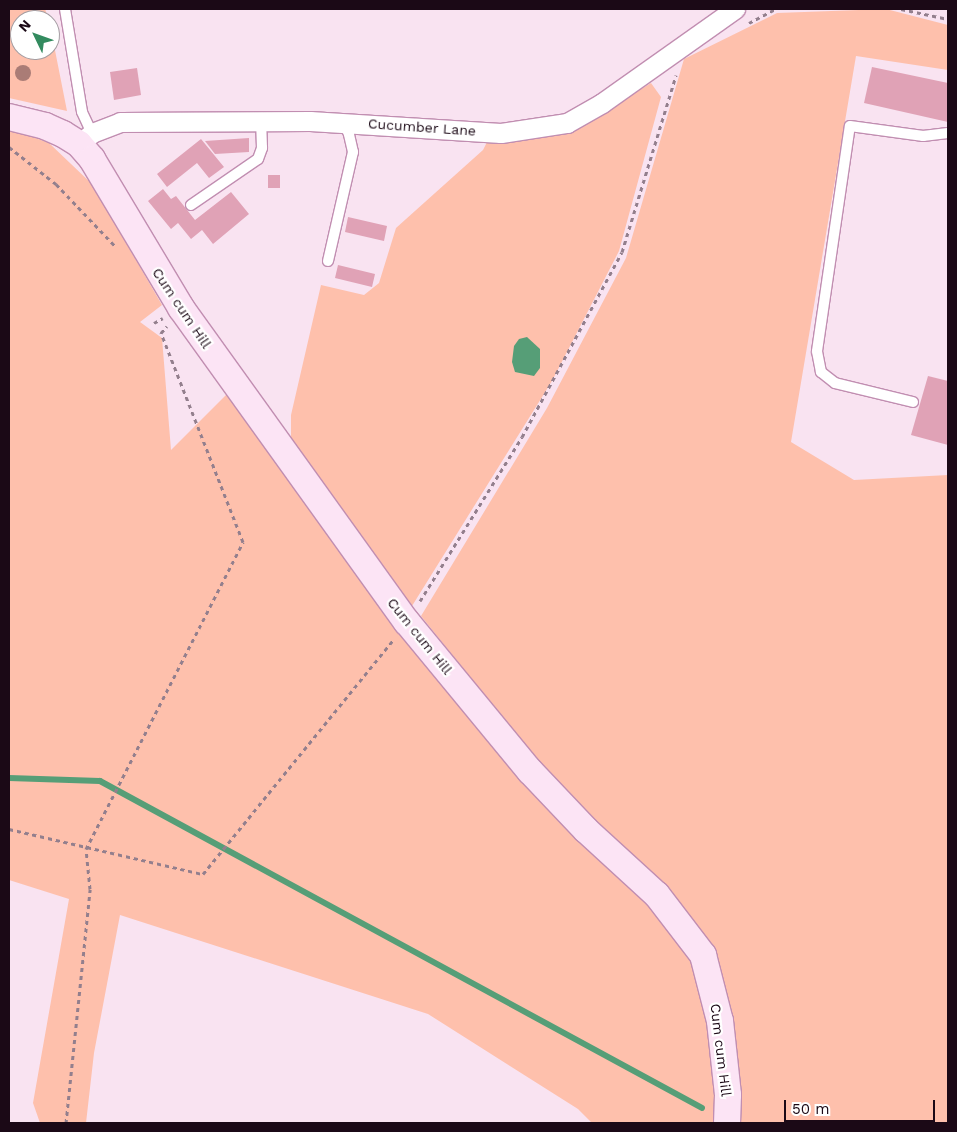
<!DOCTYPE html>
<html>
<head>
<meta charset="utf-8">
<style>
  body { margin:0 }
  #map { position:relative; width:957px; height:1132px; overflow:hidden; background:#f9e3f1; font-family:"Work Sans",sans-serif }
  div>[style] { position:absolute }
  .green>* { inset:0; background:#fec0ac }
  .water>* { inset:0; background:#569e77 }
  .stream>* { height:6px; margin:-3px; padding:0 3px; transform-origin:3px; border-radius:3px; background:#569e77 }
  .building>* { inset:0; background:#e0a2b6 }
  .path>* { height:3px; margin-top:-1.5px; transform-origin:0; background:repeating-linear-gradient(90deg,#937f8d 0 4px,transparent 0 8px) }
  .roads { filter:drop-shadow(1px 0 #c18eb1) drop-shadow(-1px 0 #c18eb1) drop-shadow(0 1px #c18eb1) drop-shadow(0 -1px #c18eb1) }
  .lane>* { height:10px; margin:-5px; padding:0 5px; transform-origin:5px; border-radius:5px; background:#fff }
  .street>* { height:19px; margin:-9.5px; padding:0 9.5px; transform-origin:9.5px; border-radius:9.5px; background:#fff }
  .secondary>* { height:26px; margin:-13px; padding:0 13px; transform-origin:13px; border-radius:13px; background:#fce4f5 }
  .trees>* { width:16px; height:16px; margin:-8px; border-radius:50%; background:#aa7c76 }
  span { translate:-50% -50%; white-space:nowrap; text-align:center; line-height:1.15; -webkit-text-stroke:4.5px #fff; paint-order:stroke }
  .street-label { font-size:14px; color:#1b0916 }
  .frame { position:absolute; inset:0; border:10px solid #1b0916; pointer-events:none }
  .north { position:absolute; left:10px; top:10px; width:50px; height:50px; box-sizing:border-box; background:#fff; border:1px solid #a49da2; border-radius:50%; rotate:312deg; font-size:14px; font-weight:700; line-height:20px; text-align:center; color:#1b0916 }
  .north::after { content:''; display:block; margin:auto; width:18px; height:22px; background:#338b5f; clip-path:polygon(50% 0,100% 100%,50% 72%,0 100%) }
  .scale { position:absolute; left:784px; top:1100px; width:151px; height:22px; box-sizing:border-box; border:2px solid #1b0916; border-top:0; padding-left:6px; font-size:15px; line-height:18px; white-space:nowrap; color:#1b0916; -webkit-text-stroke:4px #fff; paint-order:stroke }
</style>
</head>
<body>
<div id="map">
  <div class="green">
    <i style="clip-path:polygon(9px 9px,45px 9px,49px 20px,20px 20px,20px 50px,50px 50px,50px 25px,67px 111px,9px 98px)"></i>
    <i style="clip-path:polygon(886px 9px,948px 25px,948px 70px,856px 56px,791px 442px,854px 480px,948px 475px,948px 1123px,592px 1123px,578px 1109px,428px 1014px,120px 915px,94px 1053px,86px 1123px,40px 1123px,33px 1103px,69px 899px,9px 880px,9px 128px,49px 143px,92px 184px,162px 305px,140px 322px,162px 338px,171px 450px,234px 387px,335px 533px,490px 702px,421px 616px,547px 408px,626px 258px,684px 59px,777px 13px)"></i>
    <i style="clip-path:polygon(651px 83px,661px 97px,619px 251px,552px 381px,412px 606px,291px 439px,291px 415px,321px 285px,364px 295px,379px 283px,396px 228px,483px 150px,488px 140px,536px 139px,575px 130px)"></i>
  </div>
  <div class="water">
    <i style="clip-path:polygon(527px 337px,540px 349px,540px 368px,534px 376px,515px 372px,512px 362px,514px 346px,519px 339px)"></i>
  </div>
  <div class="stream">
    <i style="left:9px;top:778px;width:91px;rotate:1.9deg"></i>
    <i style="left:100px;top:781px;width:685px;rotate:28.51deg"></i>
  </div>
  <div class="building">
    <i style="clip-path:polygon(872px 67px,948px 83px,948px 122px,864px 103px)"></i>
    <i style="clip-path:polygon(137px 68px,141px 95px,114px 100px,110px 72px)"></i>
    <i style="clip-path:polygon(249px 138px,249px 152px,215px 154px,205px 141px)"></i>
    <i style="clip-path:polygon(201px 139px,224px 167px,209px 178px,197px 163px,167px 187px,157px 174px)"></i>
    <i style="clip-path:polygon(268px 175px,280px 175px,280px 188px,268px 188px)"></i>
    <i style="clip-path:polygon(163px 189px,171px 199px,176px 196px,195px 220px,231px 192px,249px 214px,213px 244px,202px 230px,191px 239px,178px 223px,171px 229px,148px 201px)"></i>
    <i style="clip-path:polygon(348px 217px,387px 226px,384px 241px,345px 232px)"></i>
    <i style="clip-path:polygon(338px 265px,375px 274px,372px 287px,335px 278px)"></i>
    <i style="clip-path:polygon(928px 376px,948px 381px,948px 445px,911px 435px)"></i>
  </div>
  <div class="path">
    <i style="left:901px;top:9px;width:48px;rotate:12deg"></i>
    <i style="left:749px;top:23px;width:30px;rotate:-28deg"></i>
    <i style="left:9px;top:147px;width:60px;rotate:38.2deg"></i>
    <i style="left:56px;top:184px;width:87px;rotate:46.4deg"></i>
    <i style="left:154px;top:323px;width:10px;rotate:-29deg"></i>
    <i style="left:420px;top:601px;width:193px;rotate:-58.1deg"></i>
    <i style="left:522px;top:437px;width:210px;rotate:-61.6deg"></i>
    <i style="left:622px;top:252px;width:185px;rotate:-73deg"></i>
    <i style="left:9px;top:829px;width:199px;rotate:13.1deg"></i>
    <i style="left:203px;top:874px;width:303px;rotate:-50.9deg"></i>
    <i style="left:66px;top:1123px;width:235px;rotate:-84.1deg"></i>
    <i style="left:90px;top:889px;width:40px;rotate:-95.7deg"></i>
    <i style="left:86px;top:849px;width:345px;rotate:-62.9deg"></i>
    <i style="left:243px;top:542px;width:225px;rotate:-111.4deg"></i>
    <i style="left:161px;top:333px;width:9px;rotate:-49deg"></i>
  </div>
  <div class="roads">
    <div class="lane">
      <i style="left:65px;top:9px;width:104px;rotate:80.6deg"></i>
      <i style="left:82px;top:112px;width:23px;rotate:65deg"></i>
      <i style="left:191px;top:205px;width:81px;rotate:-34.5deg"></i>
      <i style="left:258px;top:159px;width:12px;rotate:-70deg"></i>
      <i style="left:262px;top:148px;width:25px;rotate:-92deg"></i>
      <i style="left:328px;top:261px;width:112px;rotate:-77.1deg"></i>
      <i style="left:353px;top:152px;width:18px;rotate:-103deg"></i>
      <i style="left:349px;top:134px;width:13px;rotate:-117deg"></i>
      <i style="left:913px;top:402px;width:80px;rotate:-166.3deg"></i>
      <i style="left:835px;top:383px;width:18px;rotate:-142deg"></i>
      <i style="left:821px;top:372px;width:21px;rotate:-101deg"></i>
      <i style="left:817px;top:351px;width:227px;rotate:-81.7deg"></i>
      <i style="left:850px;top:126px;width:74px;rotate:7.8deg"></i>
      <i style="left:923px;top:136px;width:25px;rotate:-7deg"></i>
    </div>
    <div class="street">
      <i style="left:79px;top:144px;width:17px;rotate:-40deg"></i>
      <i style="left:92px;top:133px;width:30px;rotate:-21deg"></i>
      <i style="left:120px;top:122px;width:190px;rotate:-0.3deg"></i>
      <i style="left:310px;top:121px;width:191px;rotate:3.6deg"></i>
      <i style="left:501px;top:133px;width:67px;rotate:-8.6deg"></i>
      <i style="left:567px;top:123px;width:40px;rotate:-29.7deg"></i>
      <i style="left:602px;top:103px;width:163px;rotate:-35.3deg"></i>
    </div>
    <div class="secondary">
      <i style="left:9px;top:117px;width:37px;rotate:14deg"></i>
      <i style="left:45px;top:126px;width:20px;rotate:24deg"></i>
      <i style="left:63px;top:134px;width:19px;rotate:32deg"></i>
      <i style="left:79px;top:144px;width:20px;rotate:49deg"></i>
      <i style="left:92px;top:159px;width:174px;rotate:59.1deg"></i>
      <i style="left:181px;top:308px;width:387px;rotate:54.3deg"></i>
      <i style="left:407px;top:622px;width:193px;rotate:50.5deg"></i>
      <i style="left:530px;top:771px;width:81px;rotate:46.5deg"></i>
      <i style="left:586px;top:830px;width:96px;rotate:42.5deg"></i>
      <i style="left:657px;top:895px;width:76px;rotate:52.5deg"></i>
      <i style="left:703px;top:955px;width:68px;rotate:75.6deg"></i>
      <i style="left:720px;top:1021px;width:74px;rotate:83.8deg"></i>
      <i style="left:728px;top:1095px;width:28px;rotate:92deg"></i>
    </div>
  </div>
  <div class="trees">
    <i style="left:23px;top:73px"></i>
  </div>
  <div class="street-label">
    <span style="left:422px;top:127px;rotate:4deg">Cucumber Lane</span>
    <span style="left:182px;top:308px;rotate:56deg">Cum cum Hill</span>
    <span style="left:420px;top:636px;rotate:51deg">Cum cum Hill</span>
    <span style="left:721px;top:1050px;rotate:83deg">Cum cum Hill</span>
  </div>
  <div class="frame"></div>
  <div class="north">N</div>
  <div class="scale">50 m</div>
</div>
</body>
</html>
